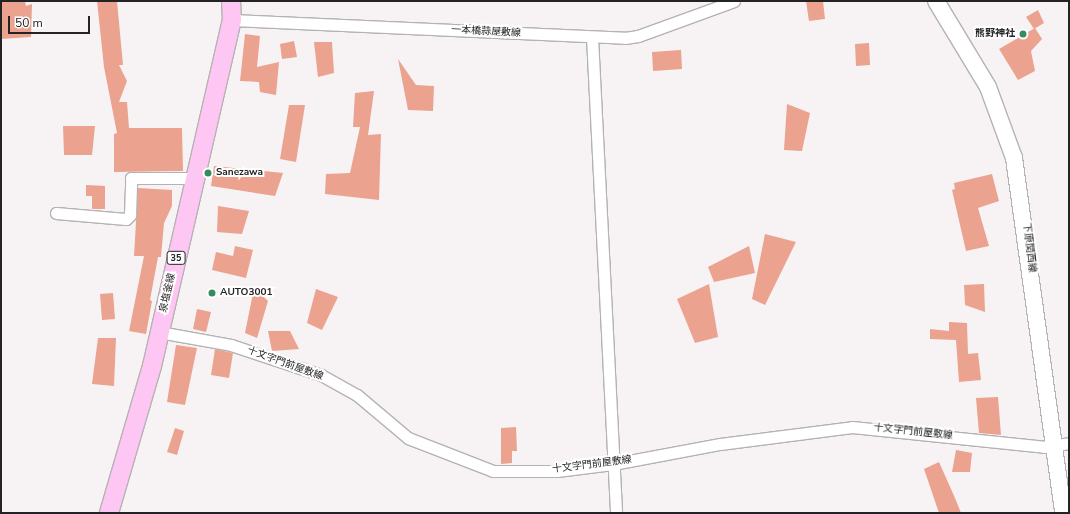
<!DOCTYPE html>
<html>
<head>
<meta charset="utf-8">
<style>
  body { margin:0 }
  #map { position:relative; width:1070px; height:514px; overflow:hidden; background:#f7f3f4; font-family:"Nunito Sans","Noto Sans JP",sans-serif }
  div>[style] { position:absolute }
  .building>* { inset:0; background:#eba28f }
  .roads { filter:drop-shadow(1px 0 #b5b2b3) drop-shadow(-1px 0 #b5b2b3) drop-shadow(0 1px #b5b2b3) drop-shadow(0 -1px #b5b2b3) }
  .street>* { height:11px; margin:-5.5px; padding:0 5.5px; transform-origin:5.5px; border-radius:5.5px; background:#fff }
  .secondary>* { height:16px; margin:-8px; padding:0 8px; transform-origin:8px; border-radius:8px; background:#fff }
  .primary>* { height:18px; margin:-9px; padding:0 9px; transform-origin:9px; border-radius:9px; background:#fec6f3 }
  .dots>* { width:11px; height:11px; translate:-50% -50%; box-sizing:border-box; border:2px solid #fff; border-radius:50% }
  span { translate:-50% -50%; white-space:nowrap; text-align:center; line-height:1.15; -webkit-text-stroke:4px #fff; paint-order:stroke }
  .shield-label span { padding:1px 3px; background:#fff; border:1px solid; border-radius:3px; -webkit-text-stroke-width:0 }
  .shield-label { font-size:9px; color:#242323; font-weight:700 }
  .street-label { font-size:10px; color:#242323 }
  .poi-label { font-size:10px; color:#242323; font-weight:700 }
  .right { translate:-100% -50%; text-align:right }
  .left { translate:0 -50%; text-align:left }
  .frame { position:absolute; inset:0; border:2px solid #242323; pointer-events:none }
  .scale { position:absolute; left:8px; top:16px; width:82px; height:18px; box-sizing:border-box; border:2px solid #242323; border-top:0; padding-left:5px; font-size:12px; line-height:14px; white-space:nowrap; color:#242323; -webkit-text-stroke:3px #fff; paint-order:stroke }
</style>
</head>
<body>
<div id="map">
  <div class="building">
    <i style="clip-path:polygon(1px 1px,25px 1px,26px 6px,32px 4px,31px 37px,1px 39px)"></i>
    <i style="clip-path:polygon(97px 1px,117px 1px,123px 65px,119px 65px,127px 81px,119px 102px,127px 102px,129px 128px,182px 128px,183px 171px,114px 172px,114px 134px,117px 133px,104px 67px)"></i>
    <i style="clip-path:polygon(806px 1px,823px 1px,825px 19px,809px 21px)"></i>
    <i style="clip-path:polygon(1038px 10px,1044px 23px,1034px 29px,1026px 17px)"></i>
    <i style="clip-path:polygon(1035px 28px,1042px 39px,1031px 51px,1035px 71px,1018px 80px,999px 49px)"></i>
    <i style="clip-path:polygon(245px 34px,260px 36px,257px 67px,279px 62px,276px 95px,260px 92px,259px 82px,240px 81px)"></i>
    <i style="clip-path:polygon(294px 41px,297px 57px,282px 59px,280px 44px)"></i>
    <i style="clip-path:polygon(314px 42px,332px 42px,334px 73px,318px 77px)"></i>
    <i style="clip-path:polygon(869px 43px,870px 65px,856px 66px,855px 44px)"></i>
    <i style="clip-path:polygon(681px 50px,682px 69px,653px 71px,652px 52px)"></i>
    <i style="clip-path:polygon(398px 59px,416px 85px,434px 86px,433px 111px,408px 110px)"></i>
    <i style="clip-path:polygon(374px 91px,368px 135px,381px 134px,379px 200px,325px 194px,326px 174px,350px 173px,360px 127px,353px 127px,355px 93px)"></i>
    <i style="clip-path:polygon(787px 104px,810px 113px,802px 151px,784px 150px)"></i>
    <i style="clip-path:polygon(289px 105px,305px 105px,296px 162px,280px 159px)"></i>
    <i style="clip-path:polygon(63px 126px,95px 126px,92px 155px,64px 155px)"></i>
    <i style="clip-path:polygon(214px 166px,283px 173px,275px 196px,211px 186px)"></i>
    <i style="clip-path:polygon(992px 174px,999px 201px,978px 208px,989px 246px,966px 251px,952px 190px,955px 189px,954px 183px)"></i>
    <i style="clip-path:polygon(86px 185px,105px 186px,105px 209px,92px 209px,92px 196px,86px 196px)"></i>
    <i style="clip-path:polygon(138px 188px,172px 190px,172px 206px,164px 223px,161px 257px,158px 257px,150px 300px,152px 301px,146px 334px,129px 331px,144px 256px,134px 256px)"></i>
    <i style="clip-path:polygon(218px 206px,249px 211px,242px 234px,217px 232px)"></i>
    <i style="clip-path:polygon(765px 234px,796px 242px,765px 305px,752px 299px)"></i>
    <i style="clip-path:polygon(235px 246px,253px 250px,246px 278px,212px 270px,216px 252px,233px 256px)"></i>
    <i style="clip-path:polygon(749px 246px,755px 273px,714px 282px,708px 267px)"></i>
    <i style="clip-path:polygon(709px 284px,718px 337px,695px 343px,677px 299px)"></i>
    <i style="clip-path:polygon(984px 284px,985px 312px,965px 305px,964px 285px)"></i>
    <i style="clip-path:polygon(254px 288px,268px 301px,257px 338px,245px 333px)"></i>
    <i style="clip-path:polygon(316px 289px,338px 297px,322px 330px,307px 323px)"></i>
    <i style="clip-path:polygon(113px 293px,115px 319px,102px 320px,100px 294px)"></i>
    <i style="clip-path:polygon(197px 309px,211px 312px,206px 332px,193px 329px)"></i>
    <i style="clip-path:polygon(949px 322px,967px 323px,968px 354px,978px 353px,981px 380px,959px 382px,956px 340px,930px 339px,930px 329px,949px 331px)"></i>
    <i style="clip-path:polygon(268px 331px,290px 331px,299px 349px,272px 351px)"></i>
    <i style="clip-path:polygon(98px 338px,116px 338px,114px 386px,92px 384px)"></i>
    <i style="clip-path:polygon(176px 345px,197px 348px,185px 405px,167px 402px)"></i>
    <i style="clip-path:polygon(215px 349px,233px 353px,229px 378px,211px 375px)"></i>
    <i style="clip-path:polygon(998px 397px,1001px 435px,979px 433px,976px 398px)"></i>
    <i style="clip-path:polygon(516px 427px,517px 451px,512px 451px,512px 463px,501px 464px,501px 428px)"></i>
    <i style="clip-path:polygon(175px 428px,184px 431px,177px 455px,167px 452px)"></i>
    <i style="clip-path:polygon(956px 450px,972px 453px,970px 472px,952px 472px)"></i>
    <i style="clip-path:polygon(939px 462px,955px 498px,961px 513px,939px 513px,924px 469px)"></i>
  </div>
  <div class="roads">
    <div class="street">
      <i style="left:232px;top:20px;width:393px;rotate:2.6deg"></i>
      <i style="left:625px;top:38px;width:13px;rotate:-9deg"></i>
      <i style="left:638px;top:36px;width:102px;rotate:-20deg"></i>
      <i style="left:592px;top:37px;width:477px;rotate:87.1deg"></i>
      <i style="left:56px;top:213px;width:70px;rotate:4.9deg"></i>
      <i style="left:126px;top:219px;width:6px;rotate:-45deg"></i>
      <i style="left:130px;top:215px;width:37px;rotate:-88deg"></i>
      <i style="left:131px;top:178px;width:64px"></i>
      <i style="left:159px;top:332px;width:73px;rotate:10.2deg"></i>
      <i style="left:231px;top:345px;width:95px;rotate:18.4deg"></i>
      <i style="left:321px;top:375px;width:41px;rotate:29.1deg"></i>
      <i style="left:357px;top:395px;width:67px;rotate:40.1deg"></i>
      <i style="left:408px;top:438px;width:91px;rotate:21.2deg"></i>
      <i style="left:493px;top:471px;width:64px"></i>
      <i style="left:557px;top:471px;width:56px;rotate:-7.1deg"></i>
      <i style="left:613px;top:464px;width:109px;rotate:-10.6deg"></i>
      <i style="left:720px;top:444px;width:133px;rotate:-7.3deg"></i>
      <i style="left:852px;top:427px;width:193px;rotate:5.9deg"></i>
      <i style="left:1044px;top:447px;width:25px;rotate:-9deg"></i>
    </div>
    <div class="secondary">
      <i style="left:936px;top:1px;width:100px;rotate:58.8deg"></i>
      <i style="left:988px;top:87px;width:76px;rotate:69.9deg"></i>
      <i style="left:1014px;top:158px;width:358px;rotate:82.1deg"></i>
    </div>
    <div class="primary">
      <i style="left:109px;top:513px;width:153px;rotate:-73.7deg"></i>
      <i style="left:152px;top:366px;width:355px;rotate:-77deg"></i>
      <i style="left:232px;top:20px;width:19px;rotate:-93deg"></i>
    </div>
  </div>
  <div class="dots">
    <i style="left:1023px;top:34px;background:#378c5f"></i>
    <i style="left:208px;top:173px;background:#378c5f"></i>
    <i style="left:212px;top:293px;background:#378c5f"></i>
  </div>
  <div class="shield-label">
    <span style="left:176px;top:258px">35</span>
  </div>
  <div class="street-label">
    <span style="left:486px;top:32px;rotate:3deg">一本橋蒜屋敷線</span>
    <span style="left:1029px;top:248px;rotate:83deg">下原関西線</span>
    <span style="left:168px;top:293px;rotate:-77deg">泉塩釜線</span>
    <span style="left:285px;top:364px;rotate:20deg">十文字門前屋敷線</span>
    <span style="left:913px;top:432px;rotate:6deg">十文字門前屋敷線</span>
    <span style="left:592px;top:465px;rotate:-7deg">十文字門前屋敷線</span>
  </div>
  <div class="poi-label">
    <span class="right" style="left:1015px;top:34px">熊野神社</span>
    <span class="left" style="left:216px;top:173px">Sanezawa</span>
    <span class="left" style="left:220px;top:293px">AUTO3001</span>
  </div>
  <div class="frame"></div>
  <div class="scale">50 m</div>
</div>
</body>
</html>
